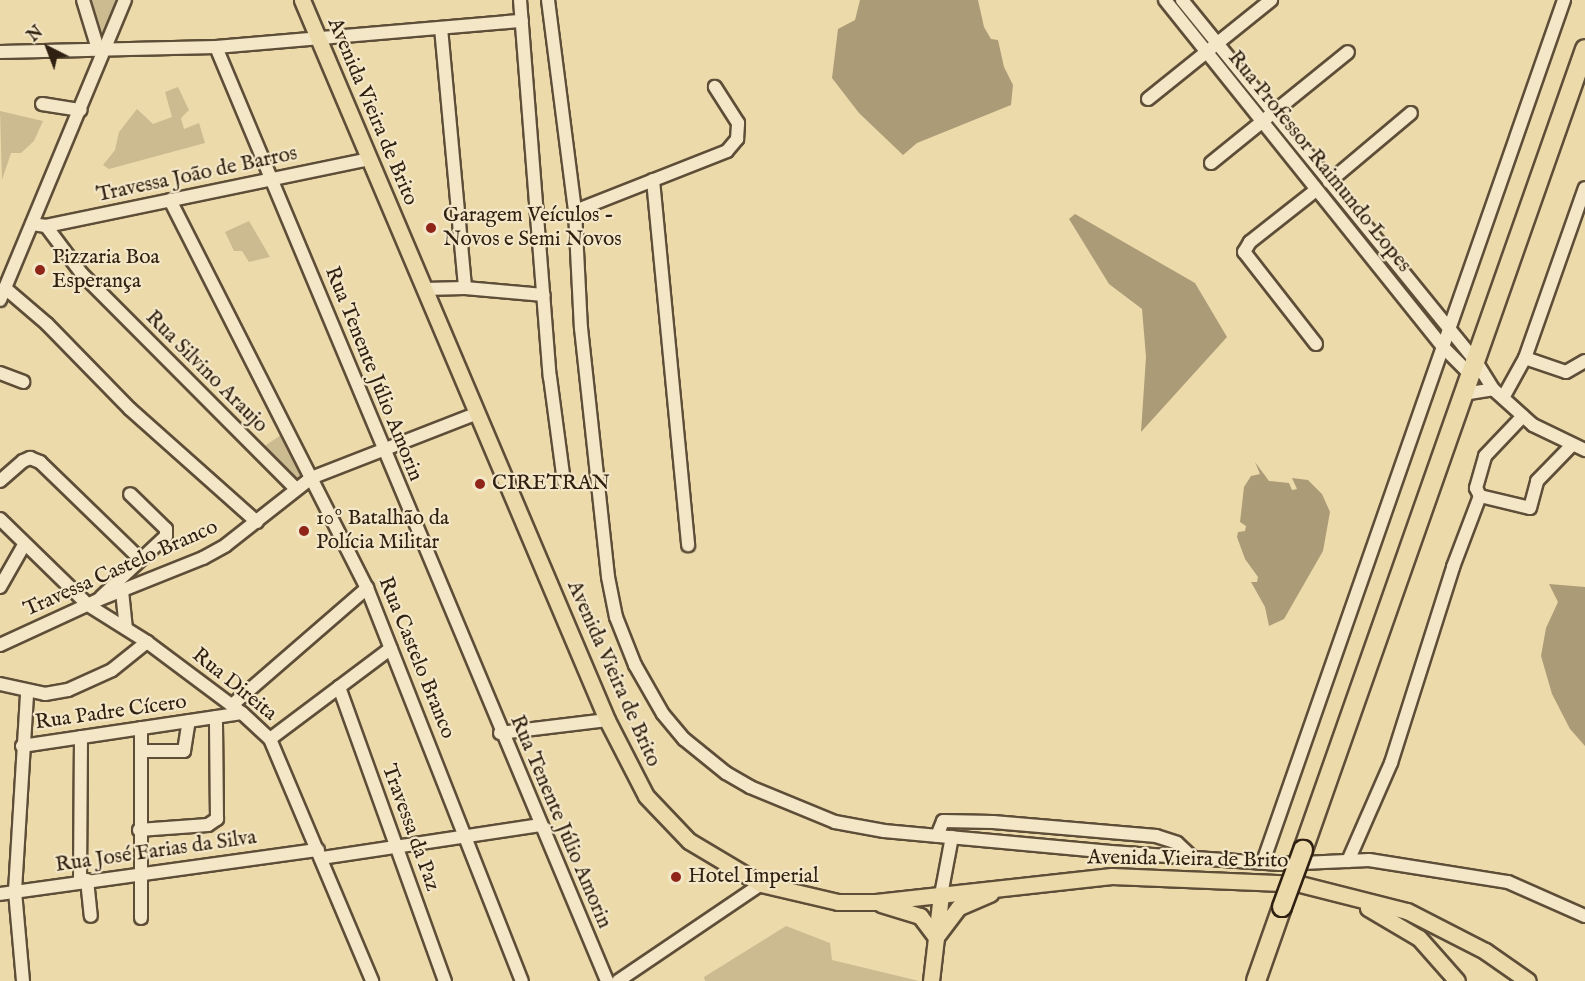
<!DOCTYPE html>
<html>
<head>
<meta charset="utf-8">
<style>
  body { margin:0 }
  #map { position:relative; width:1585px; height:981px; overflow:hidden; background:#ecdaab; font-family:"IM FELL English",serif }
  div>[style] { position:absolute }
  .green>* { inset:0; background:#ccba91 }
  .water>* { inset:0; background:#ac9b77 }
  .roads { filter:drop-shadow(2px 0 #5e4e38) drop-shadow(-2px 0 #5e4e38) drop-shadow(0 2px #5e4e38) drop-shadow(0 -2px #5e4e38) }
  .minor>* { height:12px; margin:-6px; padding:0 6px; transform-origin:6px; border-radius:6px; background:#f3e7c8 }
  .major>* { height:15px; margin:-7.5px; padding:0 7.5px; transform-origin:7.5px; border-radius:7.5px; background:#ecdaab }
  .highway>* { height:18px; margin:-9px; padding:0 9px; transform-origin:9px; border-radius:9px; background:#ecdaab }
  .bridges { filter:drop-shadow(2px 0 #2f2011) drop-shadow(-2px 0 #2f2011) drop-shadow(0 2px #2f2011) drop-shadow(0 -2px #2f2011) }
  .highway-bridge>* { height:18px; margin:-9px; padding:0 9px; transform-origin:9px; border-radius:9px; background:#ecdaab }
  .dots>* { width:16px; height:16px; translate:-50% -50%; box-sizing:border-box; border:3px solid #f3e7c8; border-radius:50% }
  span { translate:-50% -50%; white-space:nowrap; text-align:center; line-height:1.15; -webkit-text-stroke:4.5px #f3e7c8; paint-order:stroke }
  .street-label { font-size:21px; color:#2f2011 }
  .poi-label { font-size:21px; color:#2f2011 }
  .left { translate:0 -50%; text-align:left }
  .north { position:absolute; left:18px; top:18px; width:60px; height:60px; -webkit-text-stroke:4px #f3e7c8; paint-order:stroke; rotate:318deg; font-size:16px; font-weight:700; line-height:24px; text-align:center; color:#2f2011 }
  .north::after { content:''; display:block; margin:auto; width:21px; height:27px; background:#2f2011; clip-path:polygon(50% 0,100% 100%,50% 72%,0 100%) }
</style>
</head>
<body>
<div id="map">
  <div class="green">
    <i style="clip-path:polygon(89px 0,121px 0,106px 33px,100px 34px)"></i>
    <i style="clip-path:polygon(178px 87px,189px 110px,181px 118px,184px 129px,199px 123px,205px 143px,109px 169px,103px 165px,115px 150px,119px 132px,137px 109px,153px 124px,172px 117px,165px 92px)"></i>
    <i style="clip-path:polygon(0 111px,43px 121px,34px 141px,21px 153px,11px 153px,2px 180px)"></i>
    <i style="clip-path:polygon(249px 221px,270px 257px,249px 262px,242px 251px,234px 251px,225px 232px)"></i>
    <i style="clip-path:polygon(284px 433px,305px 474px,296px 481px,263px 447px)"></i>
    <i style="clip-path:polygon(786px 926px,830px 943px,832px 960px,919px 981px,705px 981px,704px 977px)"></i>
  </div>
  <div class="water">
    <i style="clip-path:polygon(860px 0,978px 0,984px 27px,991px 39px,998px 40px,1004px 67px,1013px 85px,1011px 105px,917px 143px,903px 155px,859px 113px,832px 78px,838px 29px,855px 20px)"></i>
    <i style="clip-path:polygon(1075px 214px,1195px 283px,1227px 337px,1141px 432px,1146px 357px,1142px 309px,1109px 284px,1069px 219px)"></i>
    <i style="clip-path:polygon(1255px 462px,1269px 481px,1289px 483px,1292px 490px,1297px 489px,1292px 478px,1308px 480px,1322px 494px,1330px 512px,1323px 551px,1284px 619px,1269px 626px,1265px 607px,1251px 582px,1257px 582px,1258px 577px,1245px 559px,1237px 537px,1238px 532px,1245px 531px,1246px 526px,1240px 522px,1244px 487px,1251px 476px,1260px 474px)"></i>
    <i style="clip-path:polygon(1549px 584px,1585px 587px,1585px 746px,1570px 729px,1552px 694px,1541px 656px,1546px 628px,1558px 602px)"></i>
  </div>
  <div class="roads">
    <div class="minor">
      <i style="left:83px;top:0;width:51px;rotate:73deg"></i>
      <i style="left:520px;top:0;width:378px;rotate:85.5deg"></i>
      <i style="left:550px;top:377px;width:106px;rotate:82.4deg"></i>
      <i style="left:548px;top:0;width:213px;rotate:82.7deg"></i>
      <i style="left:575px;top:211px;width:117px;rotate:87.1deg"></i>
      <i style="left:581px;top:328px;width:250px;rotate:83.8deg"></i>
      <i style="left:608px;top:577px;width:41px;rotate:78.7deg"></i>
      <i style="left:616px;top:617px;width:52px;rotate:68.4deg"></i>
      <i style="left:635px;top:665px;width:56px;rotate:60.3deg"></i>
      <i style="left:663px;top:714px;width:33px;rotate:50deg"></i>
      <i style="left:684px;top:739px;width:54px;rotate:39deg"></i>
      <i style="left:726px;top:773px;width:28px;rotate:30deg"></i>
      <i style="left:750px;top:787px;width:92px;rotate:22.4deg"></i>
      <i style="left:835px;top:822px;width:50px;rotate:10.4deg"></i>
      <i style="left:884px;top:831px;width:228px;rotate:5.3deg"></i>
      <i style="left:1111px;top:852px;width:169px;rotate:4.1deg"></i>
      <i style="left:1280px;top:864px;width:89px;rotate:-2.6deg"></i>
      <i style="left:1369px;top:860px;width:141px;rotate:9deg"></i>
      <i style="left:1508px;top:882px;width:84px;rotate:23.8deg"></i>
      <i style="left:1165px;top:0;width:446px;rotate:51.3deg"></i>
      <i style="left:1444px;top:348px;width:37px;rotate:45deg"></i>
      <i style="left:1182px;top:0;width:464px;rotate:50.9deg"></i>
      <i style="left:1475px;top:360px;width:34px;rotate:58deg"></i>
      <i style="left:441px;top:28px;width:261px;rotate:84.7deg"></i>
      <i style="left:216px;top:47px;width:1013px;rotate:67.28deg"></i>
      <i style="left:0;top:52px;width:216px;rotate:-1.3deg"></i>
      <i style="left:216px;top:47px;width:307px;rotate:-4.9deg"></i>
      <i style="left:1148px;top:99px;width:158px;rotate:-38.8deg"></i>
      <i style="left:42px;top:104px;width:39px;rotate:9deg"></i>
      <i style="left:1211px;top:163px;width:176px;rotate:-39deg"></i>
      <i style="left:653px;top:180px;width:367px;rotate:84.5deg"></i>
      <i style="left:1329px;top:182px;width:107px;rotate:-40.1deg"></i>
      <i style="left:170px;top:200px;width:435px;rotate:63.1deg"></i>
      <i style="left:367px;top:588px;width:422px;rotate:68.5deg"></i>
      <i style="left:575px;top:211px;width:163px;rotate:-21.5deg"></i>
      <i style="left:727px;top:151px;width:16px;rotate:-50deg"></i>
      <i style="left:737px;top:139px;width:16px;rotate:-86deg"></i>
      <i style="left:738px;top:123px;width:43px;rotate:-122.6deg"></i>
      <i style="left:32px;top:224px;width:14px;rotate:8deg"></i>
      <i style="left:46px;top:226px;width:331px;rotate:-11.7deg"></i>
      <i style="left:46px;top:226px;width:60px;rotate:53.1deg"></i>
      <i style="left:82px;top:274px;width:302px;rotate:45.1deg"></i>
      <i style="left:5px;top:288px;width:55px;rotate:40.6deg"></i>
      <i style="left:47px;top:324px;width:119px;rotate:45.7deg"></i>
      <i style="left:130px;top:409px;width:170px;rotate:41.7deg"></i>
      <i style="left:424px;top:289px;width:41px;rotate:-1.4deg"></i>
      <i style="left:465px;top:288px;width:79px;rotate:5.1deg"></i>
      <i style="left:0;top:300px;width:325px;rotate:-67.4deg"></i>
      <i style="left:1316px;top:344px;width:117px;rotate:-128deg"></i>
      <i style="left:1244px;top:252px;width:12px;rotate:-59deg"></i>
      <i style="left:1250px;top:242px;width:84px;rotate:-38.2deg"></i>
      <i style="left:1525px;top:358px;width:43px;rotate:18.9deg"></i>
      <i style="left:1566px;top:372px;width:22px;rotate:-30deg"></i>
      <i style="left:0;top:373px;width:25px;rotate:21deg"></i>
      <i style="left:1463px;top:394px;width:30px;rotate:-9deg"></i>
      <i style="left:1493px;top:389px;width:54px;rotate:42deg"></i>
      <i style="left:1533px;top:425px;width:58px;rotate:25.7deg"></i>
      <i style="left:1504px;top:396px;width:43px;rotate:-61.1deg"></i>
      <i style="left:1525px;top:358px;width:180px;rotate:-70.6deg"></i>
      <i style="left:0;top:481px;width:30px;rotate:-41deg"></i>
      <i style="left:23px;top:461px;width:8px;rotate:-23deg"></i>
      <i style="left:30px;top:458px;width:11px;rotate:22deg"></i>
      <i style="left:40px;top:462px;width:139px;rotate:44.1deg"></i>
      <i style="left:1480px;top:496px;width:51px;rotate:13.5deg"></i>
      <i style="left:1530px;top:508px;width:28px;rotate:-75deg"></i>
      <i style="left:1537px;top:481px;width:49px;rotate:-45.8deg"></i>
      <i style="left:1480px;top:496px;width:9px;rotate:-117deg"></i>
      <i style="left:1476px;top:488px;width:33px;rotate:-74deg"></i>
      <i style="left:1485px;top:456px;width:55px;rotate:-46.5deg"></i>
      <i style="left:0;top:519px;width:123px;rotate:44.3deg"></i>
      <i style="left:88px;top:605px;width:70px;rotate:32.1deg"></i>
      <i style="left:147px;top:642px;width:119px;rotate:36.8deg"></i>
      <i style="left:242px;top:713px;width:38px;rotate:43deg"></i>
      <i style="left:270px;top:739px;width:263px;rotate:67.1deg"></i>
      <i style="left:0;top:587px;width:48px;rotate:-60.3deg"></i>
      <i style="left:122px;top:591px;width:37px;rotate:84deg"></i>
      <i style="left:101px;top:597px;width:89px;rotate:-43.2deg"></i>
      <i style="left:166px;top:536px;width:7px;rotate:-90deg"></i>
      <i style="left:166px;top:529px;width:50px;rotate:-135.8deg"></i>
      <i style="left:0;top:645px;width:108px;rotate:-24.7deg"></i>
      <i style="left:98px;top:600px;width:113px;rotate:-21.8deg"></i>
      <i style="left:203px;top:558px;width:26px;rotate:-29deg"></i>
      <i style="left:226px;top:545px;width:108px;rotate:-38.2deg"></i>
      <i style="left:311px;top:478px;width:179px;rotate:-21.3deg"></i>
      <i style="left:0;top:684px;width:46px;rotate:12.5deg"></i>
      <i style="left:45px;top:694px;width:23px;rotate:-10deg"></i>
      <i style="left:68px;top:690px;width:48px;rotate:-24.4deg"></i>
      <i style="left:112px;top:670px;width:45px;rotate:-38.7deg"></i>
      <i style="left:339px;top:687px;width:313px;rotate:70.2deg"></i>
      <i style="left:232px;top:705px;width:179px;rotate:-40.9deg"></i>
      <i style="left:500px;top:733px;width:108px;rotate:-6.9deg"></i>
      <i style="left:270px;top:739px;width:151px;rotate:-36.9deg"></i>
      <i style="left:22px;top:746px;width:222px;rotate:-8.5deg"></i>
      <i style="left:141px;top:751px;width:43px"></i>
      <i style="left:184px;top:751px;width:30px;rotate:-81deg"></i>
      <i style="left:139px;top:830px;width:69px;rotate:-4.1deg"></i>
      <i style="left:208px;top:825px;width:11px;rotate:-34deg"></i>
      <i style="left:217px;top:819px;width:102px;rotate:-90.6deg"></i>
      <i style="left:937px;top:836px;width:16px;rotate:-68deg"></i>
      <i style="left:943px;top:821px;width:50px;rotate:1.1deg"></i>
      <i style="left:993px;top:822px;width:164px;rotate:4.9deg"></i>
      <i style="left:1156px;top:836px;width:22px;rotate:18deg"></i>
      <i style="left:1177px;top:843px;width:21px;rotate:43deg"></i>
      <i style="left:322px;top:858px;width:220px;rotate:-8.6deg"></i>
      <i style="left:1348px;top:861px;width:107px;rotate:-66.3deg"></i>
      <i style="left:1391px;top:763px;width:206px;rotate:-72.4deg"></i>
      <i style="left:1453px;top:567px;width:76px;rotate:-69.2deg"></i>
      <i style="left:1263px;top:862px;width:913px;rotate:-70.75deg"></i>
      <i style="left:87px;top:880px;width:36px;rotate:84deg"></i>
      <i style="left:80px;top:881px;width:144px;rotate:-89.6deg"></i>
      <i style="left:0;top:894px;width:321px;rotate:-7.9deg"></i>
      <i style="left:941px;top:895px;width:59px;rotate:-79.3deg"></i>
      <i style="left:141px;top:918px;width:190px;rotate:-90deg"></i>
      <i style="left:23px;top:981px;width:90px;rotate:-95.1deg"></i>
      <i style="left:15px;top:891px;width:199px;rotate:-86.5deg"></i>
      <i style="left:618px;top:981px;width:173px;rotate:-34.1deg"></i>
    </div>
    <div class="major">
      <i style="left:302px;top:0;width:782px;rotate:67.04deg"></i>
      <i style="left:607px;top:720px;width:85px;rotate:62.8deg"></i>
      <i style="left:646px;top:796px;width:62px;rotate:46.3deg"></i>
      <i style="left:689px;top:841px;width:84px;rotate:30.8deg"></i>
      <i style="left:761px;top:884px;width:79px;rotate:13.2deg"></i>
      <i style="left:838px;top:902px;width:38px"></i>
      <i style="left:876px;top:902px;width:237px;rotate:-6.3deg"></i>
      <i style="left:1112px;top:876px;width:188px;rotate:2.4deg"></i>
      <i style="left:1300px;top:884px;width:110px;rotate:14.2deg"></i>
      <i style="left:1407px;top:911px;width:88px;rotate:27.1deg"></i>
      <i style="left:1485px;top:951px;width:52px;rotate:34.9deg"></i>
      <i style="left:881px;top:904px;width:41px;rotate:17.1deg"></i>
      <i style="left:920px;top:916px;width:26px;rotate:53deg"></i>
      <i style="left:1368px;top:908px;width:59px;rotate:30.5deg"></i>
      <i style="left:1419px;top:938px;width:57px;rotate:48.5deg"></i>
      <i style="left:936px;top:937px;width:38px;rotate:-53deg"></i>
      <i style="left:959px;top:907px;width:34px;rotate:-23deg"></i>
      <i style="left:931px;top:981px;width:87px;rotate:-83.4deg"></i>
    </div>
    <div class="highway">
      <i style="left:1303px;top:850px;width:849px;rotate:-70.6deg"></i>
      <i style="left:1256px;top:981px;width:78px;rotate:-70.6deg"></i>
    </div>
  </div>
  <div class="bridges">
    <div class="highway-bridge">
      <i style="left:1282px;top:907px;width:61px;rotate:-69.8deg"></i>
    </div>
  </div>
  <div class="dots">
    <i style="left:431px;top:228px;background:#8f2418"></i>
    <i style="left:40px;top:270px;background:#8f2418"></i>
    <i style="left:480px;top:484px;background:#8f2418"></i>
    <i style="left:304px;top:531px;background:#8f2418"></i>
    <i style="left:676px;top:877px;background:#8f2418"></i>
  </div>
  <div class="street-label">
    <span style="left:372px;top:112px;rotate:67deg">Avenida Vieira de Brito</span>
    <span style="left:1319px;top:162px;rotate:51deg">Rua Professor Raimundo Lopes</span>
    <span style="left:197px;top:175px;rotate:-12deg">Travessa João de Barros</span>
    <span style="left:206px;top:372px;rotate:45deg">Rua Silvino Araujo</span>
    <span style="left:373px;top:374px;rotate:68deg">Rua Tenente Júlio Amorin</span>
    <span style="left:121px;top:569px;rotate:-24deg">Travessa Castelo Branco</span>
    <span style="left:416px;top:658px;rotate:68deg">Rua Castelo Branco</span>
    <span style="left:613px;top:674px;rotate:66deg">Avenida Vieira de Brito</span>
    <span style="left:234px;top:685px;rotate:39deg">Rua Direita</span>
    <span style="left:111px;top:713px;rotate:-8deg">Rua Padre Cícero</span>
    <span style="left:560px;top:822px;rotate:67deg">Rua Tenente Júlio Amorin</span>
    <span style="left:410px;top:828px;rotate:70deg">Travessa da Paz</span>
    <span style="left:156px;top:852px;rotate:-8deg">Rua José Farias da Silva</span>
    <span style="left:1188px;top:860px;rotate:1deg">Avenida Vieira de Brito</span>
  </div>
  <div class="poi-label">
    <span class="left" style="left:443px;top:228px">Garagem Veículos -<br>Novos e Semi Novos</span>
    <span class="left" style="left:52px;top:270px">Pizzaria Boa<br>Esperança</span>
    <span class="left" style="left:492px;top:484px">CIRETRAN</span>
    <span class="left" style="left:316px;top:531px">10º Batalhão da<br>Polícia Militar</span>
    <span class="left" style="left:688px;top:877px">Hotel Imperial</span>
  </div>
  <div class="north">N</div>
</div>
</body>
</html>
